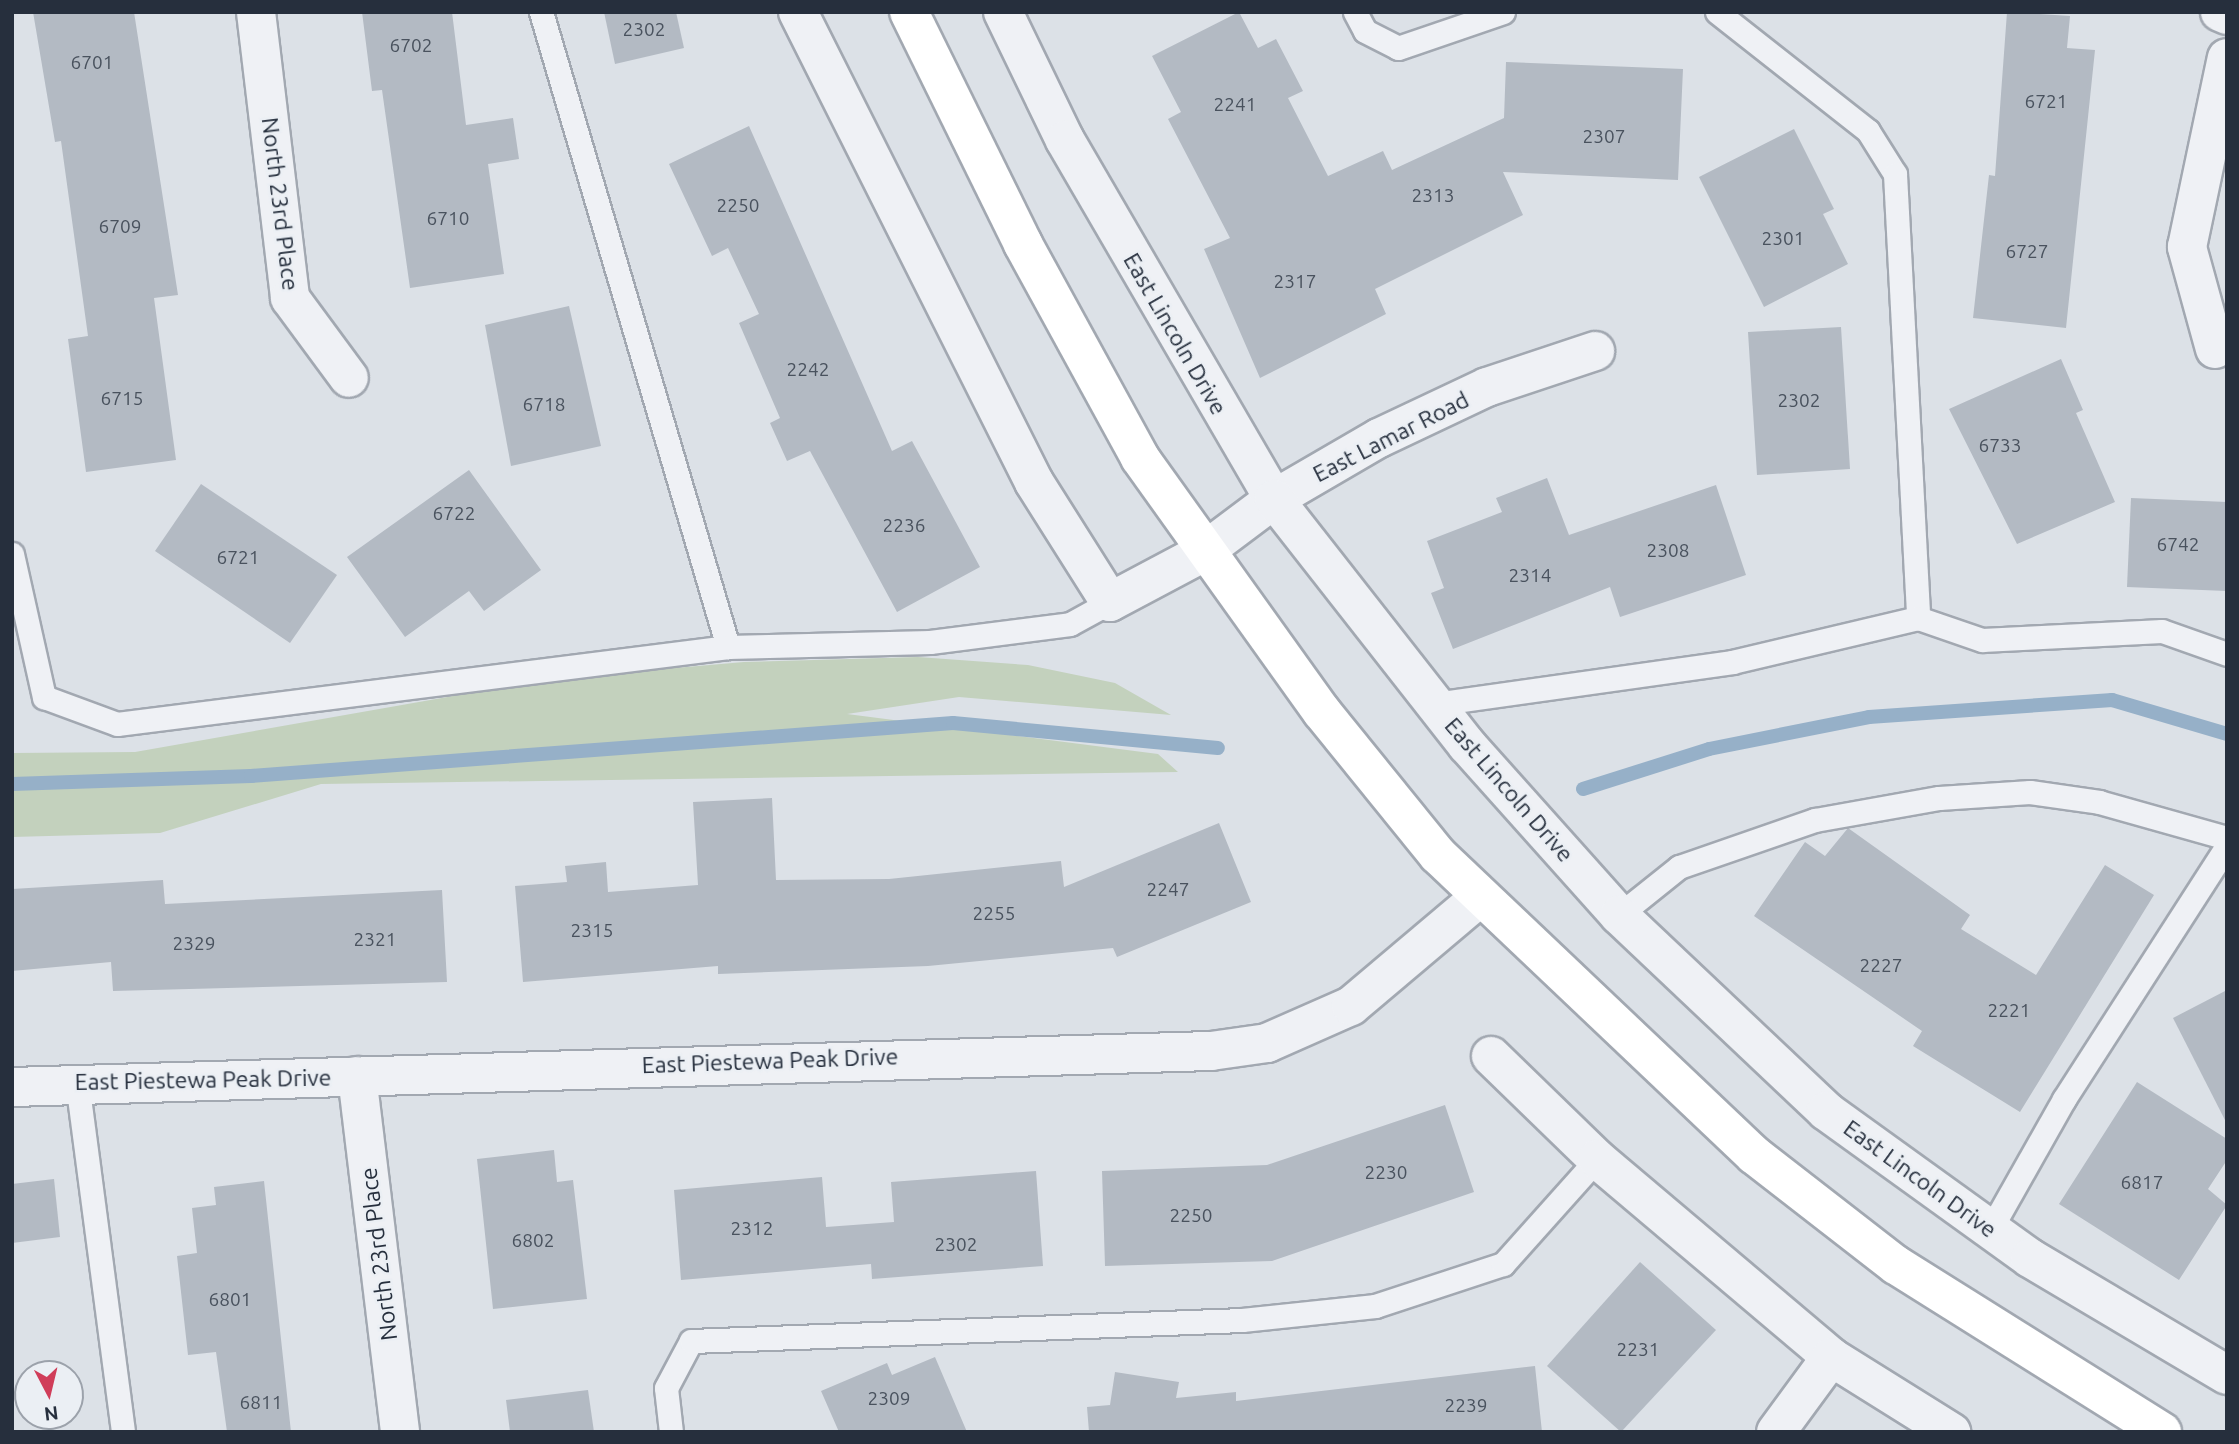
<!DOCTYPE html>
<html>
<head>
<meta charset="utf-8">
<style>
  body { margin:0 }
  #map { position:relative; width:2239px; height:1444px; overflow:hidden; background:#dce1e7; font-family:Ubuntu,sans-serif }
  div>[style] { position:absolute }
  .green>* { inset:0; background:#c3d1bd }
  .stream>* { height:14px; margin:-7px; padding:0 7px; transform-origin:7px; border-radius:7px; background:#96b0c8 }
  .building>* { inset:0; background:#b3bac3 }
  .roads { filter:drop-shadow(2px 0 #a2a8b1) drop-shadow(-2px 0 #a2a8b1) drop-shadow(0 2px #a2a8b1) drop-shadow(0 -2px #a2a8b1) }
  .lane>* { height:23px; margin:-11.5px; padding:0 11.5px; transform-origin:11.5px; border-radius:11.5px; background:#eff1f5 }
  .street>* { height:38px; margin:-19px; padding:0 19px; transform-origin:19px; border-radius:19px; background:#eff1f5 }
  .secondary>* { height:38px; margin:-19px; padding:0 19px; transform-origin:19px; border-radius:19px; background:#fff }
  span { translate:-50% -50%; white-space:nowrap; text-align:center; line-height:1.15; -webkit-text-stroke:5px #ebeff4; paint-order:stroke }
  .number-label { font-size:19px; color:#49525e }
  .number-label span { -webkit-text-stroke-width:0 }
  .street-label { font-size:23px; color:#262f3d }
  .frame { position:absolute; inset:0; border:14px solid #262f3d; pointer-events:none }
  .north { position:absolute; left:14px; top:1360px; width:70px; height:70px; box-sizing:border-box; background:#ebeff4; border:2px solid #9ca2ab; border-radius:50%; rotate:173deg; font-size:19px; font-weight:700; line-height:28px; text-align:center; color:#262f3d }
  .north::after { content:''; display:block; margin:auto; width:24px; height:32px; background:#d03d59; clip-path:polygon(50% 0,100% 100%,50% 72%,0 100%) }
</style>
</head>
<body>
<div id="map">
  <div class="green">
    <i style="clip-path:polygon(918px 657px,1028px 665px,1115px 683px,1171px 715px,959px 697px,847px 714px,1158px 754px,1178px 772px,321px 784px,160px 833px,12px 837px,12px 753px,135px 752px,549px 679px,744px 662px)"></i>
  </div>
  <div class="stream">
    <i style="left:12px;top:784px;width:239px;rotate:-1.9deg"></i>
    <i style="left:251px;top:776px;width:704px;rotate:-4.32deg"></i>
    <i style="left:953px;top:723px;width:266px;rotate:5.4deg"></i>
    <i style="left:1583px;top:789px;width:132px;rotate:-17.6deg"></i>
    <i style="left:1709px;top:749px;width:163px;rotate:-11.3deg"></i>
    <i style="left:1869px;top:717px;width:244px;rotate:-4deg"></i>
    <i style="left:2112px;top:700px;width:120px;rotate:16.5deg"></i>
  </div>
  <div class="building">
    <i style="clip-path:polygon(33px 12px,134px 12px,178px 295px,154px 298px,176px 460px,86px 472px,68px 339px,88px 336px,61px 141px,55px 142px)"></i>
    <i style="clip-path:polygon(362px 12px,452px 12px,466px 125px,513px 118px,519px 159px,488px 164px,504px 274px,410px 288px,382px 90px,372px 91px)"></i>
    <i style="clip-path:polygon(604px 12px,676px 12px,684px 48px,615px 64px)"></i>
    <i style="clip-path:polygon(1239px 12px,1258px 48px,1276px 39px,1303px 91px,1288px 98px,1328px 176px,1383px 151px,1392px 170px,1504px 118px,1506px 62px,1683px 69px,1678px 180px,1503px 172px,1523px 215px,1375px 289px,1386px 314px,1260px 378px,1204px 249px,1230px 238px,1168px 119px,1181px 112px,1152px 56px)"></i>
    <i style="clip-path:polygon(2007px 12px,2070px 16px,2067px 48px,2095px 50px,2066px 328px,1973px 318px,1989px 175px,1995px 176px)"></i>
    <i style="clip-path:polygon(749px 126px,892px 451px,912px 441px,980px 567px,897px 612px,810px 451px,787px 461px,770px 423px,780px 418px,739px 323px,759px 314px,728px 248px,712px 256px,669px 164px)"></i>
    <i style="clip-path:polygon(1794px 129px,1834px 209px,1823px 214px,1848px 264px,1764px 307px,1699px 177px)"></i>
    <i style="clip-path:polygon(569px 306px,601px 446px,511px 466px,485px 325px)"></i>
    <i style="clip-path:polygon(1841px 327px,1850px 469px,1757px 475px,1748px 332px)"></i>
    <i style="clip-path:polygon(2061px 359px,2083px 410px,2076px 413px,2115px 502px,2017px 544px,1949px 409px)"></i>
    <i style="clip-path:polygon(469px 470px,541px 570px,484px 611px,469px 591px,405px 637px,347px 557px)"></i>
    <i style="clip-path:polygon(1547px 478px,1569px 535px,1716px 485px,1746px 575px,1620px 617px,1610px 587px,1453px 649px,1431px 593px,1444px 588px,1427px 541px,1502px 512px,1496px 498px)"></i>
    <i style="clip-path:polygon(201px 484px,337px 575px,290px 643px,155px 551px)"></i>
    <i style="clip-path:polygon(2131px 498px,2227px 502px,2227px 591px,2127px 587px)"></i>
    <i style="clip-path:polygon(772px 798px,776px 880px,889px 879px,1061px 861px,1064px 887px,1219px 823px,1251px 902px,1117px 957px,1113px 948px,928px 966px,718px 974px,718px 966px,523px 982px,515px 886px,567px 882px,565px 866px,606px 862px,608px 892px,698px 885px,693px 802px)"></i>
    <i style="clip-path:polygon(1848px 828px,1970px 915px,1961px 929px,2036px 975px,2105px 865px,2154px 895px,2020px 1112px,1913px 1046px,1922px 1031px,1754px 916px,1805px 842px,1825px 856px)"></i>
    <i style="clip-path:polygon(163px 880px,165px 904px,442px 890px,447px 982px,113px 991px,111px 962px,12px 971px,12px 889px)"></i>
    <i style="clip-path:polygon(2227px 990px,2227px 1124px,2173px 1018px)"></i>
    <i style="clip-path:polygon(2137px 1082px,2227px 1139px,2227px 1160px,2208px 1189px,2227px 1205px,2179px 1280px,2059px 1204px)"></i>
    <i style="clip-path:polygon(1445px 1105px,1474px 1192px,1272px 1261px,1105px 1266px,1102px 1171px,1267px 1165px)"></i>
    <i style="clip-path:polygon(554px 1150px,557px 1182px,573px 1180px,587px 1299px,493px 1309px,477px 1159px)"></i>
    <i style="clip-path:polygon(1036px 1171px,1043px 1266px,872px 1279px,871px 1264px,681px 1280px,674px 1190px,822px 1177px,826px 1227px,894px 1222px,891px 1182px)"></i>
    <i style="clip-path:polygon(54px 1179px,60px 1237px,12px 1243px,12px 1184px)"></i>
    <i style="clip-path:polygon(264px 1181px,291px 1432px,227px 1432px,216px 1352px,188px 1355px,177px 1256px,197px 1253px,192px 1208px,216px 1205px,214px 1187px)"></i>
    <i style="clip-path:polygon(1640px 1262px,1716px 1330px,1621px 1432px,1547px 1366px)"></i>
    <i style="clip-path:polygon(935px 1357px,967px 1432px,839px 1432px,821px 1391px,887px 1363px,892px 1375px)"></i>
    <i style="clip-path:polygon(1535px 1366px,1542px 1432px,1089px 1432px,1087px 1407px,1110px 1405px,1115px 1372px,1179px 1382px,1176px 1398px,1236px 1392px,1236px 1401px)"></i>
    <i style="clip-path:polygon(588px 1390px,594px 1432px,510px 1432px,506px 1400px)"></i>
  </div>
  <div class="roads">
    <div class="lane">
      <i style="left:541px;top:12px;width:662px;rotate:73.59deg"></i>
      <i style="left:1355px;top:12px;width:21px;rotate:62deg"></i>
      <i style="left:1365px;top:31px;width:37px;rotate:27deg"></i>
      <i style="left:1398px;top:48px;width:111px;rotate:-18.9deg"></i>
      <i style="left:1717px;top:12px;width:192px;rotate:38.2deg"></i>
      <i style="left:1868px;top:131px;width:51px;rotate:57.9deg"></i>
      <i style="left:1895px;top:174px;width:445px;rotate:87deg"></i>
      <i style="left:12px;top:554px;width:147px;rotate:77.4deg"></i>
      <i style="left:44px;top:697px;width:78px;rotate:20.3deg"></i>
      <i style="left:117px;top:724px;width:616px;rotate:-7.18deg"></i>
      <i style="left:728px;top:647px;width:202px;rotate:-1.4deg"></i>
      <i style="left:930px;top:642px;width:141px;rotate:-7.3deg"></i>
      <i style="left:1070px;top:624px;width:46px;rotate:-28.8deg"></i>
      <i style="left:1434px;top:704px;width:301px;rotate:-8deg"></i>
      <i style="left:1732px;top:662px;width:191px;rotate:-13.3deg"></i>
      <i style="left:1918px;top:618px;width:68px;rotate:19deg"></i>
      <i style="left:1982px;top:640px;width:180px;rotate:-2.9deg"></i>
      <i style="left:2162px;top:631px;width:69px;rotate:19.5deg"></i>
      <i style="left:1619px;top:915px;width:77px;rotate:-38.7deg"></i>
      <i style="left:1679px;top:867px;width:144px;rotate:-19.1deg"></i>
      <i style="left:1815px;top:820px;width:126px;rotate:-10.1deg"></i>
      <i style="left:1939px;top:798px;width:91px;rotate:-3.8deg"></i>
      <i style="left:2030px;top:792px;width:70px;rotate:8.2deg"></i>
      <i style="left:2099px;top:802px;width:133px;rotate:15.7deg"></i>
      <i style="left:77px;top:1082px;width:353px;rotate:82.5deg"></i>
      <i style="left:1990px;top:1230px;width:150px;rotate:-60.5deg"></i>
      <i style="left:2064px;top:1099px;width:301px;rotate:-57.2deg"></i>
      <i style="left:671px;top:1432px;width:44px;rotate:-96.5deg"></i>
      <i style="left:666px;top:1388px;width:53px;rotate:-62deg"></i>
      <i style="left:691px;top:1341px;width:551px;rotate:-2.18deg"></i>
      <i style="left:1242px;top:1320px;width:134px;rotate:-6deg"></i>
      <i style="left:1375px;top:1306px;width:135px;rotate:-18.2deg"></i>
      <i style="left:1503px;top:1264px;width:141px;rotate:-48.2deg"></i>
    </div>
    <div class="street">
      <i style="left:256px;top:12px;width:288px;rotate:83.2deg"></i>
      <i style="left:290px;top:298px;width:99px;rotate:53.6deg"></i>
      <i style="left:798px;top:12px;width:526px;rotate:63.34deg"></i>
      <i style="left:1034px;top:482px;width:142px;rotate:57.7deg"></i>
      <i style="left:1110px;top:602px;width:104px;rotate:-28deg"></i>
      <i style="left:1202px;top:553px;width:90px;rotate:-36.9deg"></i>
      <i style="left:1274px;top:499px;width:121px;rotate:-30.2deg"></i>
      <i style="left:1379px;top:438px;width:119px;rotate:-25.3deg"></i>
      <i style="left:1487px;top:387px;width:114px;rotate:-18.4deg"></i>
      <i style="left:1003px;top:12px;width:142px;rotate:64.2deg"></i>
      <i style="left:1065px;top:140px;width:415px;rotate:59.8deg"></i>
      <i style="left:1274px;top:499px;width:313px;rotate:51.9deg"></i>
      <i style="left:1467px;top:745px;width:228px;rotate:48.2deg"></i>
      <i style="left:1619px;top:915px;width:285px;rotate:43.4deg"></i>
      <i style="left:1826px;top:1111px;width:251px;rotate:35.8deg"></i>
      <i style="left:2030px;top:1258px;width:229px;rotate:30.7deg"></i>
      <i style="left:2220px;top:12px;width:8px;rotate:23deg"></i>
      <i style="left:2215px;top:349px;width:106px;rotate:-105.4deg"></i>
      <i style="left:2187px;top:247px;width:193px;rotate:-78.1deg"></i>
      <i style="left:1491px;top:1056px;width:148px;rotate:44.2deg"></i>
      <i style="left:1597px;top:1159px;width:307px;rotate:40.2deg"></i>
      <i style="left:1831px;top:1357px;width:142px;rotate:32deg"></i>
      <i style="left:357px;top:1076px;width:359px;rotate:83.1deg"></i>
      <i style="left:12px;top:1087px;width:1200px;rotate:-1.72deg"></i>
      <i style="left:1211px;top:1051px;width:57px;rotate:-8.1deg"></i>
      <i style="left:1267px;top:1043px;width:92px;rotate:-23.8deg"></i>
      <i style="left:1351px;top:1006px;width:167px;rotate:-40.2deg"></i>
      <i style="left:1776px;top:1432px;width:93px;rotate:-53.7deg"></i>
    </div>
    <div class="secondary">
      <i style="left:909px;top:12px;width:258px;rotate:63.8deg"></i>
      <i style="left:1023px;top:244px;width:244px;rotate:61.3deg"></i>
      <i style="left:1140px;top:458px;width:312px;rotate:54.4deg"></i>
      <i style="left:1322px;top:712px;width:184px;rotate:51deg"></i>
      <i style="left:1438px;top:855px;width:436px;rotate:43.5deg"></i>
      <i style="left:1754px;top:1155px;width:180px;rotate:37.8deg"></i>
      <i style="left:1896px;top:1265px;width:314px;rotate:32.1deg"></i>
    </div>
  </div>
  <div class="number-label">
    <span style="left:644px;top:30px">2302</span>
    <span style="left:411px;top:46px">6702</span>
    <span style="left:92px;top:63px">6701</span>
    <span style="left:2046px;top:102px">6721</span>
    <span style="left:1235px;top:105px">2241</span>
    <span style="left:1604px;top:137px">2307</span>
    <span style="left:1433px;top:196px">2313</span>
    <span style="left:738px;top:206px">2250</span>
    <span style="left:448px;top:219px">6710</span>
    <span style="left:120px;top:227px">6709</span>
    <span style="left:1783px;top:239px">2301</span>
    <span style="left:2027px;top:252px">6727</span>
    <span style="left:1295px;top:282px">2317</span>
    <span style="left:808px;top:370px">2242</span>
    <span style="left:122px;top:399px">6715</span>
    <span style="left:1799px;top:401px">2302</span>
    <span style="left:544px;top:405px">6718</span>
    <span style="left:2000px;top:446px">6733</span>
    <span style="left:454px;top:514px">6722</span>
    <span style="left:904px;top:526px">2236</span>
    <span style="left:2178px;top:545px">6742</span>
    <span style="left:1668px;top:551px">2308</span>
    <span style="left:238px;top:558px">6721</span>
    <span style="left:1530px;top:576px">2314</span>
    <span style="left:1168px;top:890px">2247</span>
    <span style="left:994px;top:914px">2255</span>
    <span style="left:592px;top:931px">2315</span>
    <span style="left:375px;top:940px">2321</span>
    <span style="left:194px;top:944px">2329</span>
    <span style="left:1881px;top:966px">2227</span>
    <span style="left:2009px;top:1011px">2221</span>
    <span style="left:1386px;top:1173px">2230</span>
    <span style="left:2142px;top:1183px">6817</span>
    <span style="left:1191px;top:1216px">2250</span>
    <span style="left:752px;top:1229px">2312</span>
    <span style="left:533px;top:1241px">6802</span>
    <span style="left:956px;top:1245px">2302</span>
    <span style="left:230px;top:1300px">6801</span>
    <span style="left:1638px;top:1350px">2231</span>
    <span style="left:889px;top:1399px">2309</span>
    <span style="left:261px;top:1403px">6811</span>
    <span style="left:1466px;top:1406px">2239</span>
  </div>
  <div class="street-label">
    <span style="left:280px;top:204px;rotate:83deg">North 23rd Place</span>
    <span style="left:1175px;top:334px;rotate:60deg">East Lincoln Drive</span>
    <span style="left:1391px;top:437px;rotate:-27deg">East Lamar Road</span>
    <span style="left:1509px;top:790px;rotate:49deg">East Lincoln Drive</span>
    <span style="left:770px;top:1061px;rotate:-2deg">East Piestewa Peak Drive</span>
    <span style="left:203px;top:1080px;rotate:-1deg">East Piestewa Peak Drive</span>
    <span style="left:1920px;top:1179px;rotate:36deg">East Lincoln Drive</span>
    <span style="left:379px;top:1254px;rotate:-97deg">North 23rd Place</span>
  </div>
  <div class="frame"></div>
  <div class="north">N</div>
</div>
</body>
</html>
